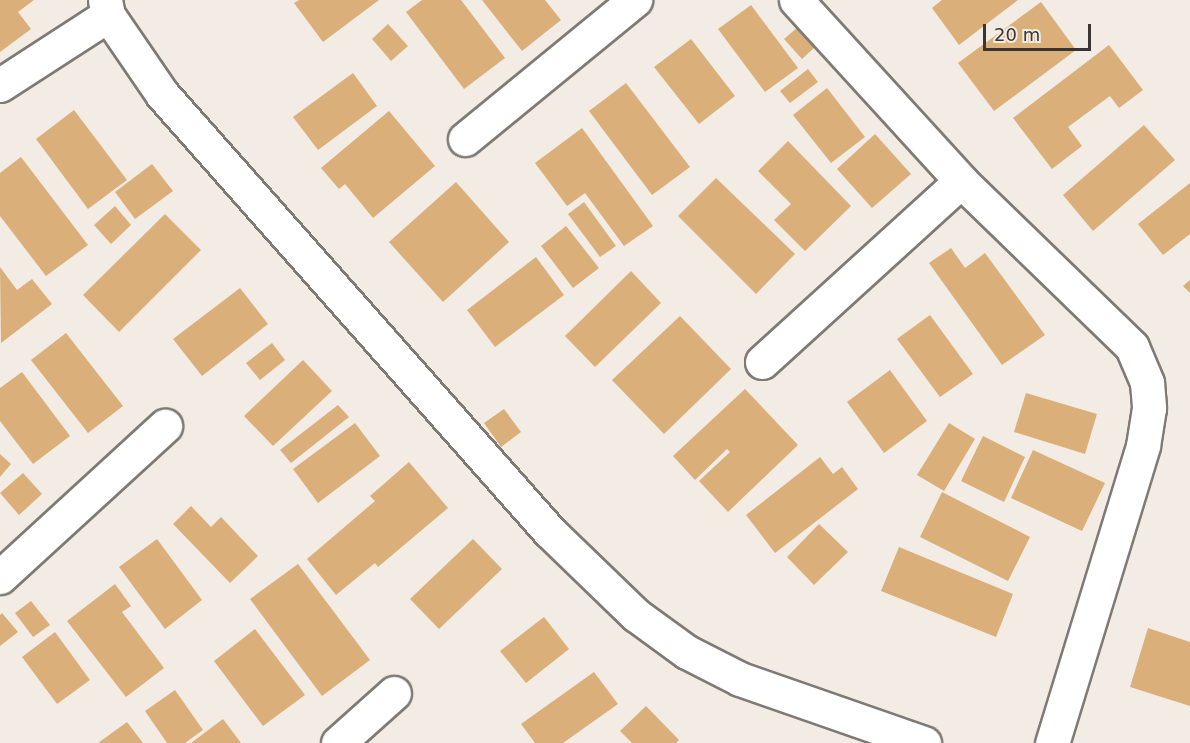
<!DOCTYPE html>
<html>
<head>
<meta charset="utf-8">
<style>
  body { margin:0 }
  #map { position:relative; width:1190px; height:743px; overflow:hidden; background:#f2ece5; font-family:"DejaVu Sans",sans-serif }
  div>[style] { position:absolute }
  .building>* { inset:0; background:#daaf79 }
  .roads { filter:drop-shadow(2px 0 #7f7a74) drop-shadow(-2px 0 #7f7a74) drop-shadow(0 2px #7f7a74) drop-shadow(0 -2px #7f7a74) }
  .street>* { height:33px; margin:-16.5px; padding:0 16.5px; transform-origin:16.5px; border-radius:16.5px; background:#fff }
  span { translate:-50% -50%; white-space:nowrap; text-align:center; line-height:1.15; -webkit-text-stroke:4.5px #f2ece5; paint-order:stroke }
  .scale { position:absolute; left:983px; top:24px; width:108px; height:27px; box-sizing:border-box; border:3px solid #383533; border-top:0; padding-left:8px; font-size:18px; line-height:21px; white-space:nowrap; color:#383533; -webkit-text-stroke:4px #f2ece5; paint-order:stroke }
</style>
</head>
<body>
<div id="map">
  <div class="building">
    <i style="clip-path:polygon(0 0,34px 0,18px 12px,31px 29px,0 52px)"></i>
    <i style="clip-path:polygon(299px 0,379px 0,323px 42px,294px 3px)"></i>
    <i style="clip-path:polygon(422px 0,461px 0,505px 58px,464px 89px,406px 12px)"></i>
    <i style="clip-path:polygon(482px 0,545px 0,561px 20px,522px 51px)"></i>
    <i style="clip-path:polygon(942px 0,1018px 0,959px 45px,932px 8px)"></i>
    <i style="clip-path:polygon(1041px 2px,1076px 50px,994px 111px,958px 63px)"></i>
    <i style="clip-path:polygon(751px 5px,798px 68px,765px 92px,718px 29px)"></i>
    <i style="clip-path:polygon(388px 24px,408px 46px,391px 61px,372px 39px)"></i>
    <i style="clip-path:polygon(798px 27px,815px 47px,802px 59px,784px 39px)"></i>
    <i style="clip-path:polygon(691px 39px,735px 96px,699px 124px,654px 67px)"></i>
    <i style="clip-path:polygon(1109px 45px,1143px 90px,1119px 108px,1110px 96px,1068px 127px,1082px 146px,1052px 169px,1013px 118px)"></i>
    <i style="clip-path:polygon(808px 69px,818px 82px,790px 103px,780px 91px)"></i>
    <i style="clip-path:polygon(353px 73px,377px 106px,318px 150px,293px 117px)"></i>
    <i style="clip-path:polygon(626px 83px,690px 167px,652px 195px,589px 111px)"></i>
    <i style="clip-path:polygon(827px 88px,865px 137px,831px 163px,793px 115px)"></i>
    <i style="clip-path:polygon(74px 110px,127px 180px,88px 209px,36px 139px)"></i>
    <i style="clip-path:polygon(389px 111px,435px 166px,373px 218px,345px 184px,339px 189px,321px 168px)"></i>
    <i style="clip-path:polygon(1144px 125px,1175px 160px,1093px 231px,1063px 195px)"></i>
    <i style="clip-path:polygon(582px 128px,653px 226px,624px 246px,585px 193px,567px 206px,535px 163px)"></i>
    <i style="clip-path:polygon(875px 134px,911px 174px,872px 208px,837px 169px)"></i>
    <i style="clip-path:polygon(788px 141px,851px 206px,805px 251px,774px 220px,791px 204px,758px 171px)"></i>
    <i style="clip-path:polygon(21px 157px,88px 245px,46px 276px,0 216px,0 173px)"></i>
    <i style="clip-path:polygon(152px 164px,173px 191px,135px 219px,115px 192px)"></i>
    <i style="clip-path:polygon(716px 178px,795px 254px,756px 294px,678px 216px)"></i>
    <i style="clip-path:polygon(456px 182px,509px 242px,443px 302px,389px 242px)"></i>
    <i style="clip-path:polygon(1190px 183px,1190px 234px,1163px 255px,1138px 224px)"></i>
    <i style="clip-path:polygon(584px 202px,616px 246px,600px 257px,568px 214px)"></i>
    <i style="clip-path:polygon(115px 206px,131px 225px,111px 244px,94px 225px)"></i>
    <i style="clip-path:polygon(165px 214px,201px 250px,119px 332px,83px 295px)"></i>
    <i style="clip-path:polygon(566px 226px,599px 268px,573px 288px,541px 246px)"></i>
    <i style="clip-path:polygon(951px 248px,965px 268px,985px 253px,1045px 335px,1002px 365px,929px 263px)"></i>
    <i style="clip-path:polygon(536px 257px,564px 295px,495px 347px,467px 310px)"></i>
    <i style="clip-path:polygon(0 267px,17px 290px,32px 279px,52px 304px,1px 343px)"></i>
    <i style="clip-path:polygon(631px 271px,661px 303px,595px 367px,565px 336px)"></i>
    <i style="clip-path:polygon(1190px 280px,1190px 293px,1183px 286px)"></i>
    <i style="clip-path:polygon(240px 288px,268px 324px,202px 376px,173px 339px)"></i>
    <i style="clip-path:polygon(930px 315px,973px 374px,940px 397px,897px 339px)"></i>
    <i style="clip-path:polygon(680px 316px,731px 369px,664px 434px,612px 380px)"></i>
    <i style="clip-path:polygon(66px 333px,123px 406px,88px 433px,31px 360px)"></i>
    <i style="clip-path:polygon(272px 343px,285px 360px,260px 380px,246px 363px)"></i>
    <i style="clip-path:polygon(303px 360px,332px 391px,273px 446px,244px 416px)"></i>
    <i style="clip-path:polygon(890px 370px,927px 421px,884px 453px,847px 402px)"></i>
    <i style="clip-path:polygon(22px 372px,70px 436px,33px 464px,0 421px,0 388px)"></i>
    <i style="clip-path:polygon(745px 389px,798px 445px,728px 512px,699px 481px,730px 452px,727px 449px,695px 480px,673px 456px)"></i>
    <i style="clip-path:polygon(1026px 393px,1097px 414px,1085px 454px,1014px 432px)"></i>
    <i style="clip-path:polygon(338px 405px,349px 417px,291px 463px,280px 450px)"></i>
    <i style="clip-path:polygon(504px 409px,521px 432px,501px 447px,484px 423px)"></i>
    <i style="clip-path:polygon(355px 423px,380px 456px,318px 503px,293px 469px)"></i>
    <i style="clip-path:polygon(949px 423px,975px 439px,944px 491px,917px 475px)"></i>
    <i style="clip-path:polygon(983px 436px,1025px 457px,1004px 502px,961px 481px)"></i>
    <i style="clip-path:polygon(1033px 450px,1105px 483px,1082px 531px,1011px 498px)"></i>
    <i style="clip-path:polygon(0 454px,11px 464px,0 477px)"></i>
    <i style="clip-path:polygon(820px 457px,833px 474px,842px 467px,858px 489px,775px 553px,746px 515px)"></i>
    <i style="clip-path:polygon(409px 462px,448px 508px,378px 567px,375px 563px,336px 595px,307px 559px,375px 501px,370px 496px)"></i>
    <i style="clip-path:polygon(23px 473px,42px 494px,19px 515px,0 493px)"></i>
    <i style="clip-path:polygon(942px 492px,1030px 537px,1008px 581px,920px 537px)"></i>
    <i style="clip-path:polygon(191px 506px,211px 527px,221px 517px,258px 556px,230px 583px,173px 524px)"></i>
    <i style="clip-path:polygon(819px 524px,848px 552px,814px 585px,787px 557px)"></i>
    <i style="clip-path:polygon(157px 539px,202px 600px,165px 629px,119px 567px)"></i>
    <i style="clip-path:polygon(473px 539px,502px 569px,439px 629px,410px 599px)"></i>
    <i style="clip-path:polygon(899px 547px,1013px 594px,996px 637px,881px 591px)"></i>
    <i style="clip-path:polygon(298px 564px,370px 660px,322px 696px,250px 599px)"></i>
    <i style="clip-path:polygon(115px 584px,131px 606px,122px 612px,164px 668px,126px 697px,67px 621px)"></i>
    <i style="clip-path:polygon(31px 601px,50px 625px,33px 637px,15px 613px)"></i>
    <i style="clip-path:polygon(2px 613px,18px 632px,0 646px,0 615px)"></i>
    <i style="clip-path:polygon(544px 617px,569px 649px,526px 683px,500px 651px)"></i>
    <i style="clip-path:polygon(1148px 628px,1190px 642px,1190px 706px,1130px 687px)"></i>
    <i style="clip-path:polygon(255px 629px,305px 695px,263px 726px,214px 661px)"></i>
    <i style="clip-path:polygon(55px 632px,90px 680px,57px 704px,22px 657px)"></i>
    <i style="clip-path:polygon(594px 672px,618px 704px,563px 743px,535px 743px,521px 724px)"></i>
    <i style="clip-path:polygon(175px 690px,203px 730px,185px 743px,167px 743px,145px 711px)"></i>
    <i style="clip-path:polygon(646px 706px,679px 740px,676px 743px,632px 743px,620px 731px)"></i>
    <i style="clip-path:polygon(223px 719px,241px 743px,191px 743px)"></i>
    <i style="clip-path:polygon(127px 722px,143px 743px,98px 743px)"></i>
  </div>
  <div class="roads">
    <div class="street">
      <i style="left:105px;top:0;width:15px;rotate:79deg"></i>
      <i style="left:108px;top:15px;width:96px;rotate:55.6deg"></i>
      <i style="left:162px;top:94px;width:584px;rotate:48.47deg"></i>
      <i style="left:549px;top:531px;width:121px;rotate:44deg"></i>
      <i style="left:636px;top:615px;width:63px;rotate:36deg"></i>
      <i style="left:687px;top:652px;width:59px;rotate:27deg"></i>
      <i style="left:740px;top:679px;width:195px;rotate:19.2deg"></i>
      <i style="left:796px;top:0;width:245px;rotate:47.6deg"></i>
      <i style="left:961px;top:181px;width:238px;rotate:44.1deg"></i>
      <i style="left:1132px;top:347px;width:39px;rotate:67deg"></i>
      <i style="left:1147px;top:383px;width:25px;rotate:85deg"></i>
      <i style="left:1149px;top:408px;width:38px;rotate:99deg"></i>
      <i style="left:1143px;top:446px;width:311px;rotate:107deg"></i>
      <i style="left:0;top:85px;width:129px;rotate:-32.9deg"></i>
      <i style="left:465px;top:139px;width:220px;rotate:-39.3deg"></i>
      <i style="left:762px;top:362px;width:269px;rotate:-42.3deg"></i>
      <i style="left:0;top:577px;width:224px;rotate:-42.5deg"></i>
      <i style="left:338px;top:743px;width:75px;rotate:-41.8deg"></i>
    </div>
  </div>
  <div class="scale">20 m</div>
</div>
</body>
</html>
